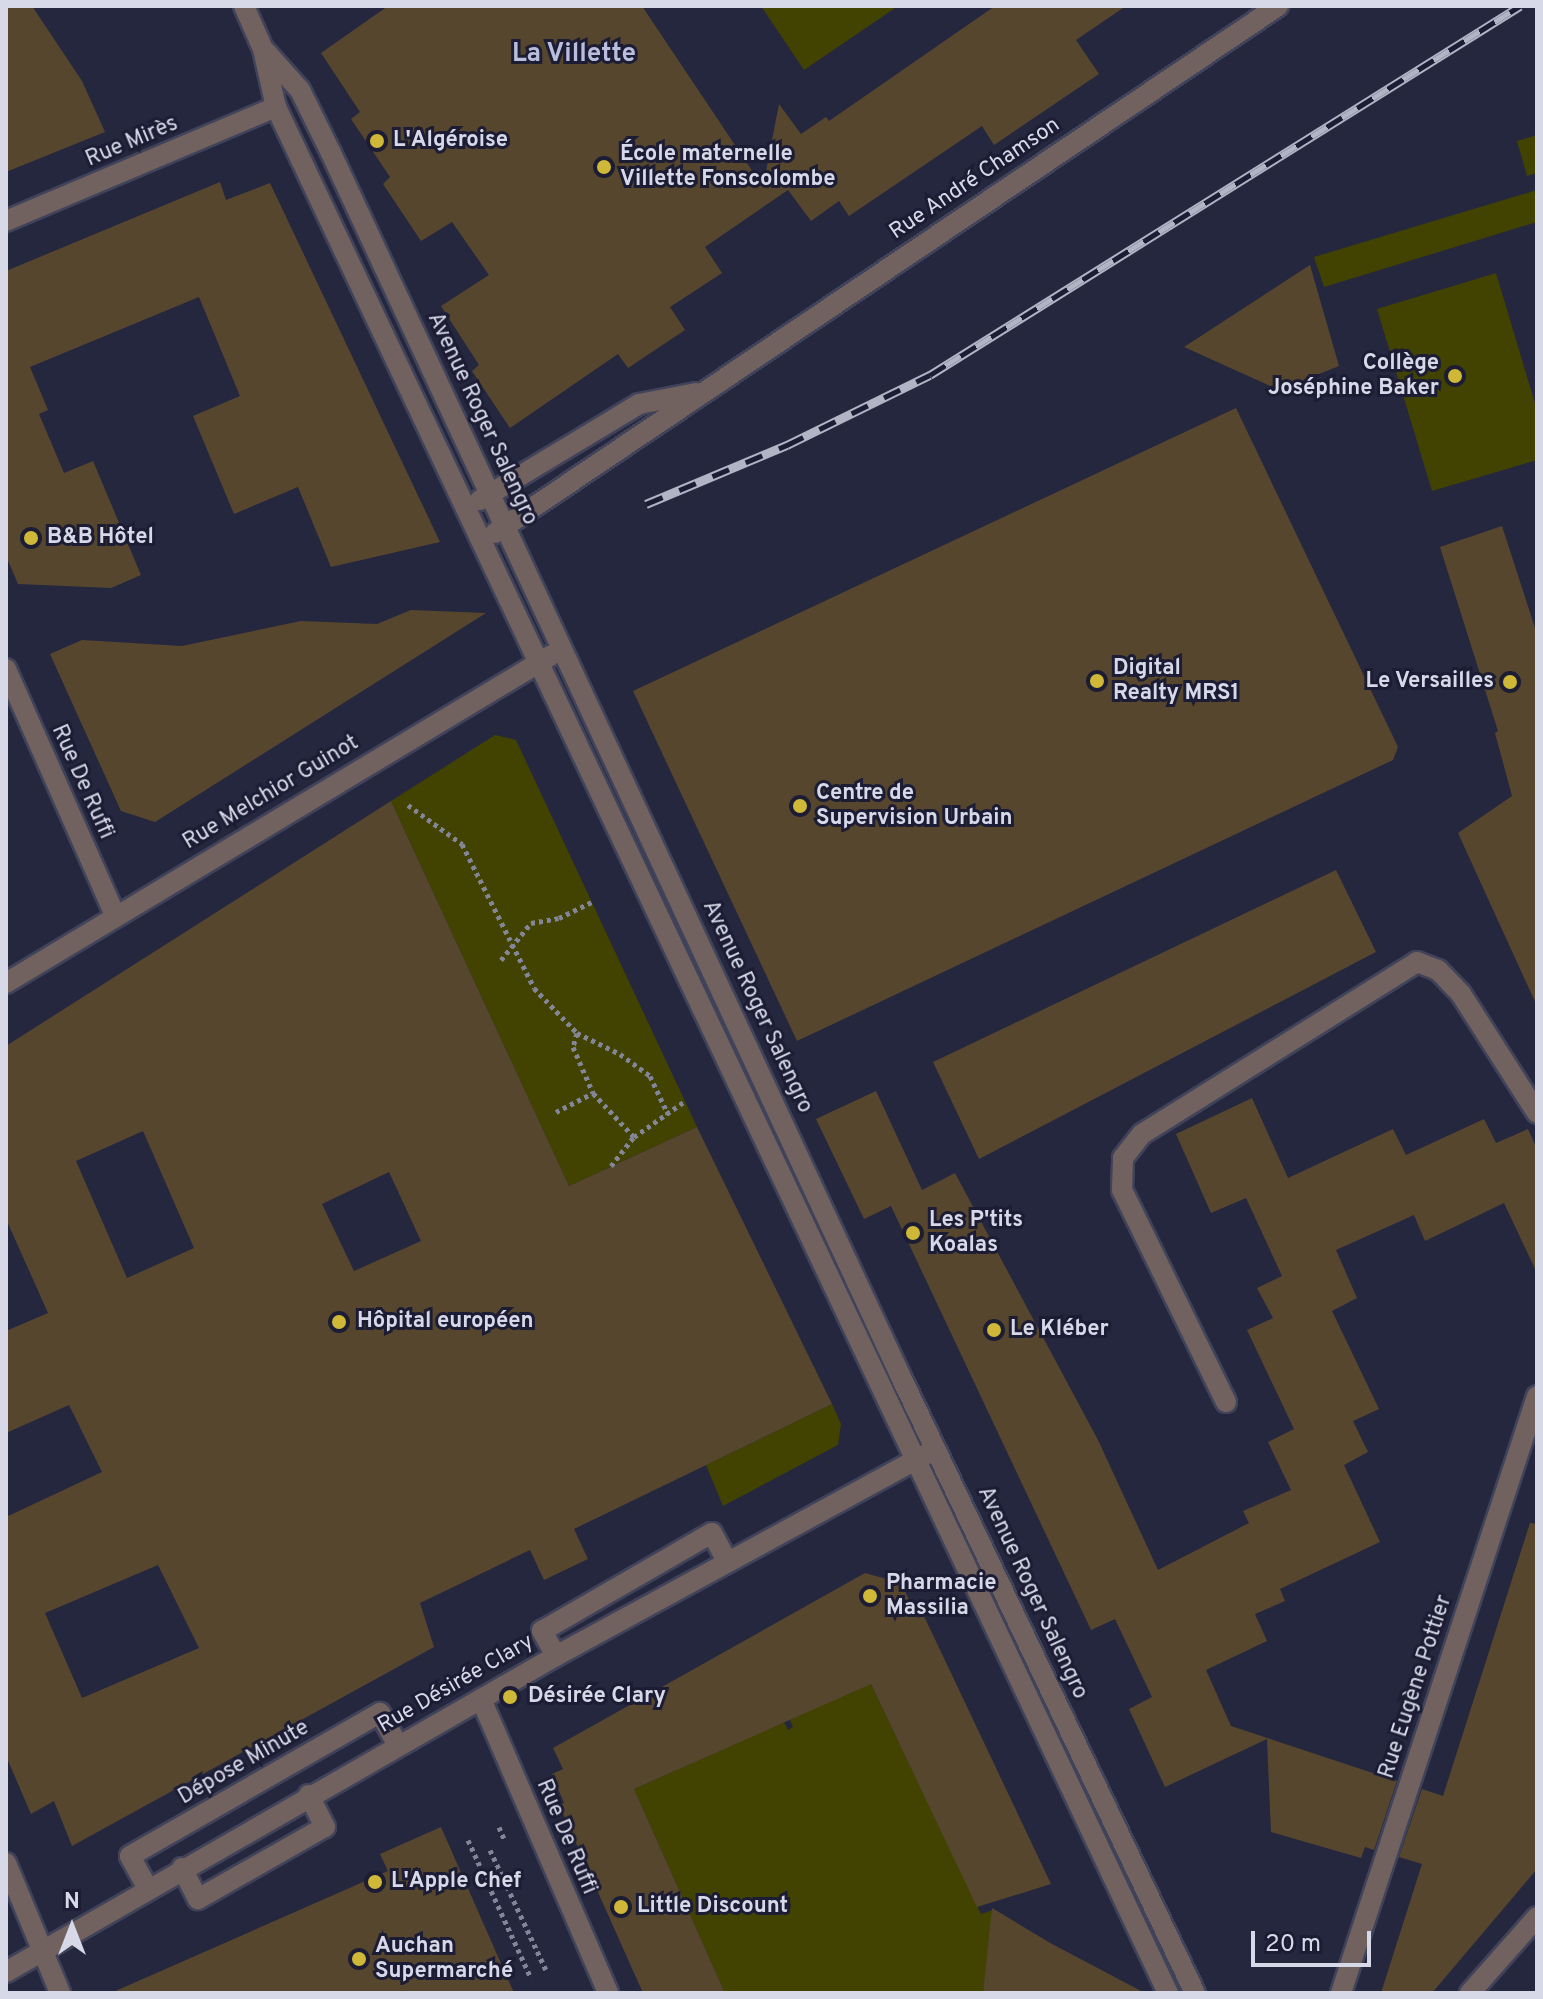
<!DOCTYPE html>
<html>
<head>
<meta charset="utf-8">
<style>
  body { margin:0 }
  #map { position:relative; width:1543px; height:1999px; overflow:hidden; background:#25273f; font-family:Overpass,sans-serif }
  div>[style] { position:absolute }
  .green>* { inset:0; background:#424300 }
  .building>* { inset:0; background:#57462e }
  .path>* { height:5px; margin-top:-2.5px; transform-origin:0; background:repeating-linear-gradient(90deg,#838599 0 4px,transparent 0 8px) }
  .roads { filter:drop-shadow(2px 0 #41435a) drop-shadow(-2px 0 #41435a) drop-shadow(0 2px #41435a) drop-shadow(0 -2px #41435a) }
  .minor>* { height:20px; margin:-10px; padding:0 10px; transform-origin:10px; border-radius:10px; background:#71625f }
  .rail>* { height:9px; margin-top:-4.5px; transform-origin:0; background:repeating-linear-gradient(90deg,#1c1d34 0 18px,#b2b4c5 0 36px); box-sizing:border-box; border-block:2px solid #b2b4c5 }
  .dots>* { width:22px; height:22px; translate:-50% -50%; box-sizing:border-box; border:4px solid #1c1d34; border-radius:50% }
  span { translate:-50% -50%; white-space:nowrap; text-align:center; line-height:1.15; -webkit-text-stroke:6px #1c1d34; paint-order:stroke }
  .poi-label { font-size:22px; color:#d7d9e9; font-weight:700 }
  .left { translate:0 -50%; text-align:left }
  .right { translate:-100% -50%; text-align:right }
  .street-label { font-size:22px; color:#d7d9e9 }
  .quarter-label { font-size:26px; color:#babedd; font-weight:700 }
  .frame { position:absolute; inset:0; border:8px solid #d7d9e9; pointer-events:none }
  .north { position:absolute; left:32px; top:1887px; width:80px; height:80px; -webkit-text-stroke:6px #1c1d34; paint-order:stroke; rotate:0deg; font-size:22px; font-weight:700; line-height:32px; text-align:center; color:#d7d9e9 }
  .north::after { content:''; display:block; margin:auto; width:28px; height:36px; background:#d7d9e9; clip-path:polygon(50% 0,100% 100%,50% 72%,0 100%) }
  .scale { position:absolute; left:1251px; top:1931px; width:120px; height:36px; box-sizing:border-box; border:4px solid #d7d9e9; border-top:0; padding-left:10px; font-size:24px; line-height:28px; white-space:nowrap; color:#d7d9e9; -webkit-text-stroke:6px #1c1d34; paint-order:stroke }
</style>
</head>
<body>
<div id="map">
  <div class="green">
    <i style="clip-path:polygon(761px 6px,898px 6px,804px 70px)"></i>
    <i style="clip-path:polygon(1537px 135px,1537px 173px,1527px 176px,1517px 141px)"></i>
    <i style="clip-path:polygon(1537px 190px,1537px 222px,1324px 287px,1314px 257px)"></i>
    <i style="clip-path:polygon(1496px 273px,1537px 410px,1537px 460px,1432px 491px,1377px 309px)"></i>
    <i style="clip-path:polygon(495px 735px,516px 740px,697px 1127px,569px 1186px,391px 801px)"></i>
    <i style="clip-path:polygon(832px 1404px,841px 1424px,838px 1445px,723px 1506px,706px 1465px)"></i>
    <i style="clip-path:polygon(869px 1680px,981px 1914px,993px 1910px,983px 1993px,725px 1993px,634px 1789px,784px 1722px,788px 1730px,793px 1727px,790px 1720px)"></i>
  </div>
  <div class="building">
    <i style="clip-path:polygon(6px 6px,32px 6px,82px 81px,105px 132px,6px 172px)"></i>
    <i style="clip-path:polygon(388px 6px,642px 6px,763px 187px,779px 104px,801px 134px,826px 117px,829px 121px,995px 6px,1126px 6px,1076px 40px,1099px 74px,994px 145px,982px 126px,849px 216px,839px 201px,811px 221px,788px 190px,705px 247px,722px 273px,670px 307px,685px 330px,628px 368px,618px 354px,510px 428px,472px 371px,479px 365px,441px 306px,489px 275px,452px 222px,421px 241px,383px 184px,390px 177px,351px 119px,360px 112px,321px 53px)"></i>
    <i style="clip-path:polygon(220px 182px,226px 200px,270px 183px,440px 542px,331px 567px,298px 487px,234px 514px,193px 416px,240px 396px,199px 297px,30px 367px,48px 410px,39px 414px,64px 473px,93px 461px,141px 575px,111px 588px,18px 584px,6px 556px,6px 271px)"></i>
    <i style="clip-path:polygon(1310px 265px,1339px 366px,1279px 390px,1184px 347px)"></i>
    <i style="clip-path:polygon(1236px 408px,1398px 747px,1393px 760px,797px 1041px,633px 691px)"></i>
    <i style="clip-path:polygon(1502px 526px,1537px 634px,1537px 1006px,1458px 833px,1512px 796px,1495px 733px,1498px 731px,1440px 547px)"></i>
    <i style="clip-path:polygon(411px 610px,486px 613px,155px 822px,121px 811px,50px 654px,82px 640px,182px 646px,301px 621px,377px 624px)"></i>
    <i style="clip-path:polygon(evenodd,391px 801px,569px 1186px,697px 1127px,832px 1404px,574px 1529px,588px 1559px,544px 1580px,530px 1550px,420px 1603px,434px 1647px,72px 1846px,54px 1801px,31px 1814px,6px 1756px,6px 1517px,102px 1472px,69px 1405px,6px 1433px,6px 1331px,48px 1313px,6px 1219px,6px 1046px,391px 801px,143px 1131px,194px 1248px,127px 1278px,76px 1161px,143px 1131px,391px 801px,389px 1172px,421px 1241px,354px 1271px,322px 1204px,389px 1172px,391px 801px,158px 1565px,199px 1648px,82px 1698px,45px 1613px,158px 1565px)"></i>
    <i style="clip-path:polygon(1336px 870px,1376px 952px,979px 1159px,933px 1062px)"></i>
    <i style="clip-path:polygon(876px 1091px,922px 1190px,955px 1173px,1098px 1440px,1158px 1570px,1249px 1523px,1243px 1511px,1291px 1490px,1268px 1442px,1294px 1429px,1247px 1330px,1273px 1318px,1257px 1288px,1282px 1276px,1246px 1198px,1211px 1213px,1176px 1134px,1252px 1098px,1288px 1178px,1393px 1129px,1406px 1155px,1484px 1119px,1496px 1143px,1528px 1129px,1537px 1149px,1537px 1273px,1504px 1203px,1425px 1241px,1414px 1215px,1336px 1250px,1357px 1298px,1332px 1311px,1379px 1409px,1353px 1421px,1368px 1452px,1344px 1465px,1380px 1542px,1280px 1589px,1285px 1601px,1255px 1614px,1267px 1641px,1206px 1670px,1231px 1726px,1397px 1781px,1374px 1850px,1365px 1847px,1361px 1858px,1271px 1832px,1267px 1739px,1165px 1787px,1129px 1709px,1152px 1697px,1115px 1619px,1091px 1630px,891px 1206px,864px 1219px,816px 1119px)"></i>
    <i style="clip-path:polygon(1530px 1523px,1537px 1524px,1537px 1869px,1432px 1993px,1381px 1993px,1422px 1864px,1399px 1857px,1422px 1789px,1443px 1796px)"></i>
    <i style="clip-path:polygon(865px 1573px,901px 1583px,918px 1618px,924px 1616px,1051px 1884px,977px 1907px,871px 1684px,634px 1789px,725px 1993px,643px 1993px,559px 1805px,564px 1803px,552px 1774px,563px 1769px,553px 1748px)"></i>
    <i style="clip-path:polygon(441px 1827px,514px 1993px,111px 1993px,388px 1871px,380px 1854px)"></i>
    <i style="clip-path:polygon(992px 1908px,1052px 1944px,1145px 1993px,983px 1993px)"></i>
  </div>
  <div class="path">
    <i style="left:408px;top:805px;width:67px;rotate:35.8deg"></i>
    <i style="left:462px;top:844px;width:161px;rotate:63.4deg"></i>
    <i style="left:534px;top:988px;width:62px;rotate:46.3deg"></i>
    <i style="left:577px;top:1033px;width:48px;rotate:26deg"></i>
    <i style="left:620px;top:1054px;width:37px;rotate:36deg"></i>
    <i style="left:650px;top:1076px;width:42px;rotate:64.7deg"></i>
    <i style="left:501px;top:960px;width:48px;rotate:-51deg"></i>
    <i style="left:531px;top:923px;width:28px;rotate:-10deg"></i>
    <i style="left:559px;top:918px;width:37px;rotate:-26deg"></i>
    <i style="left:577px;top:1033px;width:15px;rotate:106deg"></i>
    <i style="left:573px;top:1047px;width:50px;rotate:66.5deg"></i>
    <i style="left:593px;top:1093px;width:60px;rotate:47deg"></i>
    <i style="left:556px;top:1112px;width:42px;rotate:-27.2deg"></i>
    <i style="left:611px;top:1166px;width:37px;rotate:-52deg"></i>
    <i style="left:634px;top:1137px;width:62px;rotate:-35.2deg"></i>
    <i style="left:499px;top:1827px;width:13px;rotate:67deg"></i>
    <i style="left:468px;top:1840px;width:152px;rotate:65.5deg"></i>
    <i style="left:490px;top:1850px;width:132px;rotate:65deg"></i>
  </div>
  <div class="roads">
    <div class="minor">
      <i style="left:244px;top:6px;width:47px;rotate:66.2deg"></i>
      <i style="left:263px;top:49px;width:59px;rotate:77.4deg"></i>
      <i style="left:276px;top:107px;width:2086px;rotate:64.69deg"></i>
      <i style="left:265px;top:51px;width:52px;rotate:48.1deg"></i>
      <i style="left:300px;top:90px;width:70px;rotate:63.8deg"></i>
      <i style="left:331px;top:153px;width:1350px;rotate:65.03deg"></i>
      <i style="left:901px;top:1377px;width:683px;rotate:64.49deg"></i>
      <i style="left:6px;top:221px;width:293px;rotate:-22.9deg"></i>
      <i style="left:480px;top:500px;width:186px;rotate:-31.1deg"></i>
      <i style="left:639px;top:404px;width:58px;rotate:-10.9deg"></i>
      <i style="left:495px;top:533px;width:944px;rotate:-33.94deg"></i>
      <i style="left:6px;top:669px;width:267px;rotate:66.1deg"></i>
      <i style="left:6px;top:983px;width:635px;rotate:-31.01deg"></i>
      <i style="left:1226px;top:1402px;width:236px;rotate:-116.1deg"></i>
      <i style="left:1122px;top:1190px;width:32px;rotate:-88deg"></i>
      <i style="left:1123px;top:1158px;width:31px;rotate:-52deg"></i>
      <i style="left:1142px;top:1134px;width:324px;rotate:-32deg"></i>
      <i style="left:1417px;top:962px;width:22px;rotate:21deg"></i>
      <i style="left:1438px;top:970px;width:33px;rotate:46deg"></i>
      <i style="left:1461px;top:994px;width:141px;rotate:57.4deg"></i>
      <i style="left:556px;top:1656px;width:29px;rotate:-119deg"></i>
      <i style="left:542px;top:1631px;width:196px;rotate:-30deg"></i>
      <i style="left:712px;top:1533px;width:32px;rotate:62deg"></i>
      <i style="left:481px;top:1699px;width:320px;rotate:66.6deg"></i>
      <i style="left:6px;top:1863px;width:141px;rotate:67.4deg"></i>
      <i style="left:182px;top:1868px;width:35px;rotate:63deg"></i>
      <i style="left:198px;top:1899px;width:146px;rotate:-29.6deg"></i>
      <i style="left:325px;top:1827px;width:36px;rotate:-117deg"></i>
      <i style="left:147px;top:1887px;width:35px;rotate:-119deg"></i>
      <i style="left:130px;top:1856px;width:288px;rotate:-29.8deg"></i>
      <i style="left:380px;top:1713px;width:37px;rotate:61deg"></i>
      <i style="left:6px;top:1972px;width:634px;rotate:-29.88deg"></i>
      <i style="left:556px;top:1656px;width:422px;rotate:-28.6deg"></i>
      <i style="left:1341px;top:1993px;width:628px;rotate:-71.82deg"></i>
      <i style="left:1470px;top:1993px;width:101px;rotate:-48.6deg"></i>
    </div>
  </div>
  <div class="rail">
    <i style="left:646px;top:504px;width:153px;rotate:-22.7deg"></i>
    <i style="left:787px;top:445px;width:159px;rotate:-26.1deg"></i>
    <i style="left:930px;top:375px;width:696px;rotate:-32.02deg"></i>
  </div>
  <div class="dots">
    <i style="left:377px;top:141px;background:#cfb837"></i>
    <i style="left:604px;top:167px;background:#cfb837"></i>
    <i style="left:1455px;top:376px;background:#cfb837"></i>
    <i style="left:31px;top:538px;background:#cfb837"></i>
    <i style="left:1097px;top:681px;background:#cfb837"></i>
    <i style="left:1510px;top:682px;background:#cfb837"></i>
    <i style="left:800px;top:806px;background:#cfb837"></i>
    <i style="left:913px;top:1233px;background:#cfb837"></i>
    <i style="left:339px;top:1322px;background:#cfb837"></i>
    <i style="left:994px;top:1330px;background:#cfb837"></i>
    <i style="left:870px;top:1596px;background:#cfb837"></i>
    <i style="left:510px;top:1697px;background:#cfb837"></i>
    <i style="left:375px;top:1882px;background:#cfb837"></i>
    <i style="left:621px;top:1907px;background:#cfb837"></i>
    <i style="left:359px;top:1959px;background:#cfb837"></i>
  </div>
  <div class="poi-label">
    <span class="left" style="left:393px;top:141px">L'Algéroise</span>
    <span class="left" style="left:620px;top:167px">École maternelle<br>Villette Fonscolombe</span>
    <span class="right" style="left:1439px;top:376px">Collège<br>Joséphine Baker</span>
    <span class="left" style="left:47px;top:538px">B&amp;B Hôtel</span>
    <span class="left" style="left:1113px;top:681px">Digital<br>Realty MRS1</span>
    <span class="right" style="left:1494px;top:682px">Le Versailles</span>
    <span class="left" style="left:816px;top:806px">Centre de<br>Supervision Urbain</span>
    <span class="left" style="left:929px;top:1233px">Les P'tits<br>Koalas</span>
    <span class="left" style="left:357px;top:1322px">Hôpital européen</span>
    <span class="left" style="left:1010px;top:1330px">Le Kléber</span>
    <span class="left" style="left:886px;top:1596px">Pharmacie<br>Massilia</span>
    <span class="left" style="left:528px;top:1697px">Désirée Clary</span>
    <span class="left" style="left:391px;top:1882px">L'Apple Chef</span>
    <span class="left" style="left:637px;top:1907px">Little Discount</span>
    <span class="left" style="left:375px;top:1959px">Auchan<br>Supermarché</span>
  </div>
  <div class="street-label">
    <span style="left:132px;top:142px;rotate:-23deg">Rue Mirès</span>
    <span style="left:975px;top:179px;rotate:-34deg">Rue André Chamson</span>
    <span style="left:482px;top:419px;rotate:65deg">Avenue Roger Salengro</span>
    <span style="left:82px;top:782px;rotate:66deg">Rue De Ruffi</span>
    <span style="left:271px;top:793px;rotate:-31deg">Rue Melchior Guinot</span>
    <span style="left:757px;top:1007px;rotate:65deg">Avenue Roger Salengro</span>
    <span style="left:1032px;top:1593px;rotate:65deg">Avenue Roger Salengro</span>
    <span style="left:456px;top:1684px;rotate:-30deg">Rue Désirée Clary</span>
    <span style="left:1416px;top:1687px;rotate:-72deg">Rue Eugène Pottier</span>
    <span style="left:244px;top:1763px;rotate:-30deg">Dépose Minute</span>
    <span style="left:566px;top:1837px;rotate:67deg">Rue De Ruffi</span>
  </div>
  <div class="quarter-label">
    <span style="left:574px;top:55px">La Villette</span>
  </div>
  <div class="frame"></div>
  <div class="north">N</div>
  <div class="scale">20 m</div>
</div>
</body>
</html>
